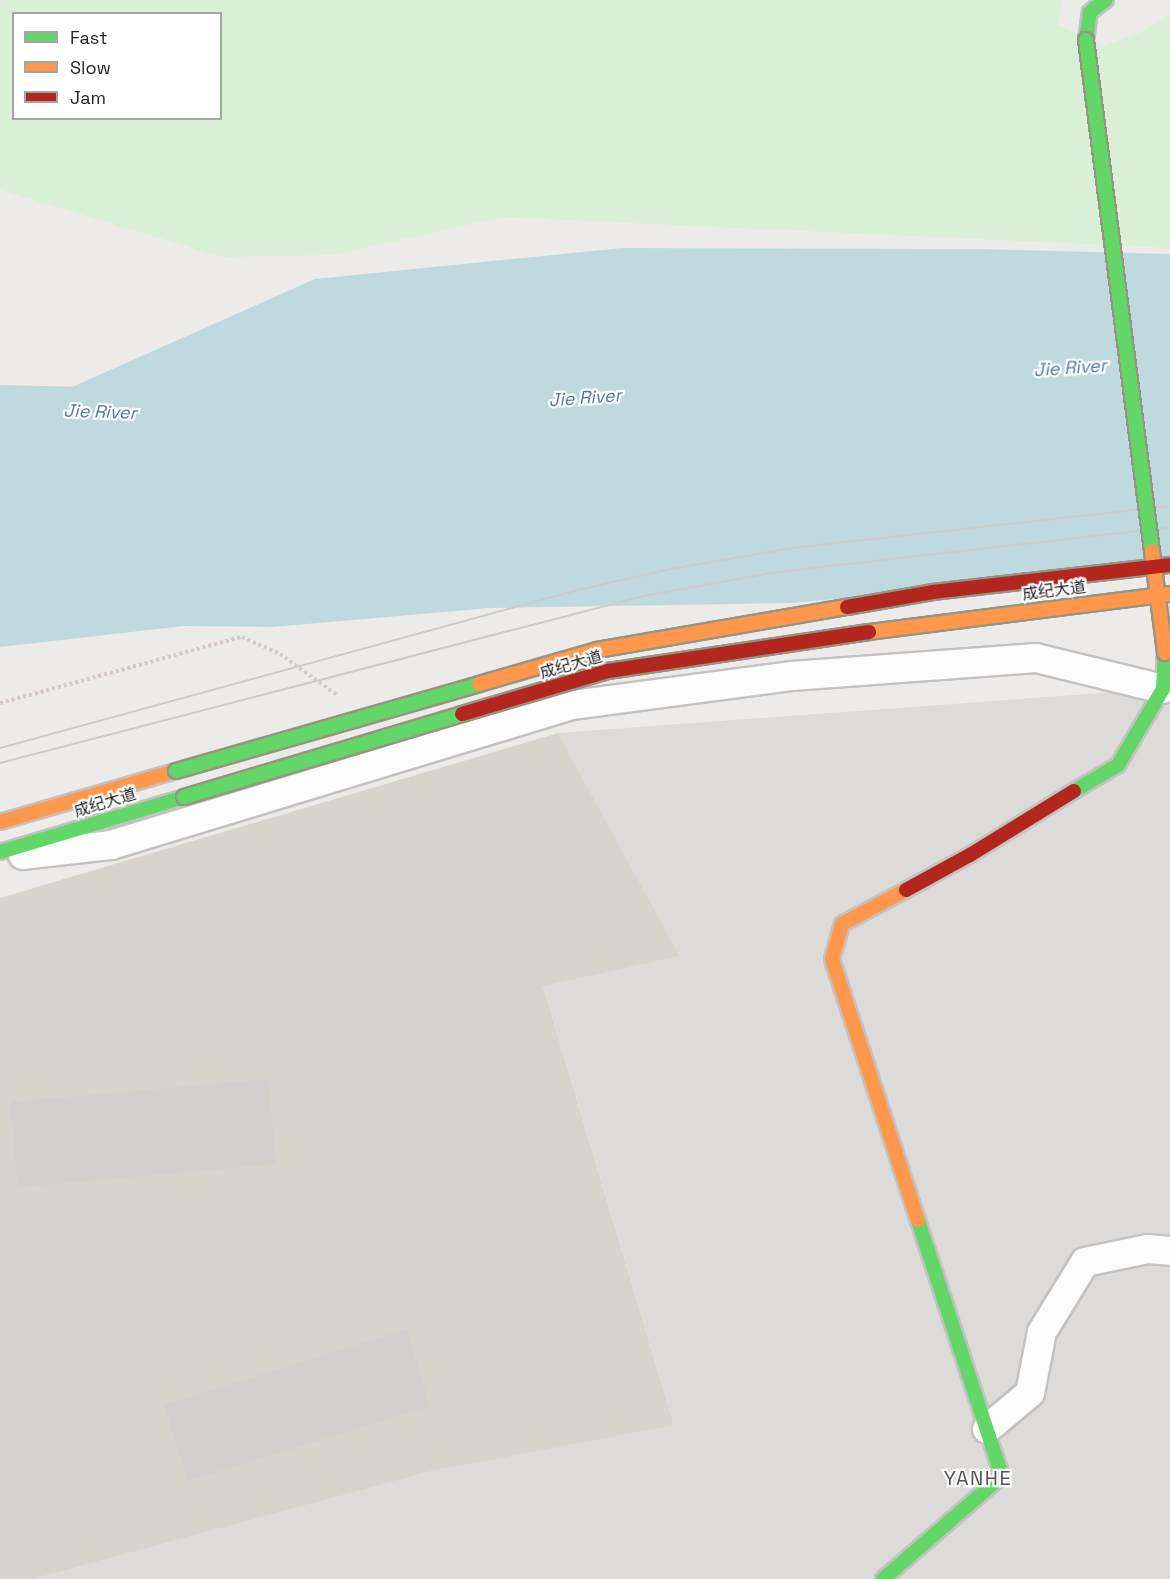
<!DOCTYPE html>
<html>
<head>
<meta charset="utf-8">
<style>
  body { margin:0 }
  #map { position:relative; width:1170px; height:1579px; overflow:hidden; background:#edebe9; font-family:"Space Grotesk","Noto Sans SC",sans-serif }
  div>[style] { position:absolute }
  .residential>* { inset:0; background:#dcdbda }
  .construction>* { inset:0; background:#d6d4cb }
  .park>* { inset:0; background:#d9f0d7 }
  .water>* { inset:0; background:#bfdade }
  .river>* { height:48px; margin:-24px; padding:0 24px; transform-origin:24px; border-radius:24px; background:#bfdade }
  .building>* { inset:0; background:#d2d0ce }
  .path>* { height:4px; margin-top:-2px; transform-origin:0; background:repeating-linear-gradient(90deg,#d6c9c8 0 3px,transparent 0 6px) }
  .roads { filter:drop-shadow(2px 0 #c3c2c1) drop-shadow(-2px 0 #c3c2c1) drop-shadow(0 2px #c3c2c1) drop-shadow(0 -2px #c3c2c1) }
  .street>* { height:28px; margin:-14px; padding:0 14px; transform-origin:14px; border-radius:14px; background:#fcfcfc }
  .fast>* { height:14px; margin:-7px; padding:0 7px; transform-origin:7px; border-radius:7px; background:#63d668 }
  .slow>* { height:14px; margin:-7px; padding:0 7px; transform-origin:7px; border-radius:7px; background:#ff974d }
  .jam>* { height:14px; margin:-7px; padding:0 7px; transform-origin:7px; border-radius:7px; background:#b3261e }
  .tram>* { height:1.5px; margin:-0.75px; padding:0 0.75px; transform-origin:0.75px; border-radius:0.75px; background:#cbcbca }
  .bridges { filter:drop-shadow(2px 0 #969582) drop-shadow(-2px 0 #969582) drop-shadow(0 2px #969582) drop-shadow(0 -2px #969582) }
  .fast-bridge>* { height:14px; margin:-7px; padding:0 7px; transform-origin:7px; border-radius:7px; background:#63d668 }
  .slow-bridge>* { height:14px; margin:-7px; padding:0 7px; transform-origin:7px; border-radius:7px; background:#ff974d }
  .jam-bridge>* { height:14px; margin:-7px; padding:0 7px; transform-origin:7px; border-radius:7px; background:#b3261e }
  span { translate:-50% -50%; white-space:nowrap; text-align:center; line-height:1.15; -webkit-text-stroke:4.5px #fff; paint-order:stroke }
  .street-label { font-size:16px; color:#1f1f1f }
  .water-label { font-size:18px; color:#4c7a99; font-style:italic }
  .quarter-label { font-size:20px; color:#525252; letter-spacing:1.5px }
  .legend { position:absolute; left:12px; top:12px; width:210px; height:108px; box-sizing:border-box; background:#fff; border:2px solid #a5a5a5; margin:0; padding:8px 10px; list-style:none; font-size:18px; color:#1f1f1f }
  .legend li { display:flex; align-items:center; gap:12px; height:30px }
  .legend b { width:30px; border:2px solid #a5a5a5 }
</style>
</head>
<body>
<div id="map">
  <div class="residential">
    <i style="clip-path:polygon(1170px 688px,1170px 1579px,33px 1579px,432px 1471px,674px 1424px,543px 985px,680px 956px,558px 733px)"></i>
  </div>
  <div class="construction">
    <i style="clip-path:polygon(558px 733px,680px 956px,543px 986px,674px 1425px,432px 1471px,33px 1579px,0 1579px,0 898px)"></i>
  </div>
  <div class="park">
    <i style="clip-path:polygon(evenodd,0 0,1063px 0,1058px 25px,1102px 46px,1144px 31px,1170px 15px,1170px 248px,503px 217px,333px 255px,222px 257px,0 190px,0 0,14px 14px,220px 14px,220px 118px,14px 118px,14px 14px)"></i>
  </div>
  <div class="water">
    <i style="clip-path:polygon(622px 248px,980px 249px,1170px 254px,1170px 568px,793px 603px,490px 608px,273px 627px,184px 626px,0 647px,0 419px,315px 279px)"></i>
  </div>
  <div class="river">
    <i style="left:0;top:409px;width:87px;rotate:1.3deg"></i>
  </div>
  <div class="building">
    <i style="clip-path:polygon(268px 1079px,276px 1164px,18px 1187px,10px 1102px)"></i>
    <i style="clip-path:polygon(407px 1329px,430px 1406px,188px 1481px,164px 1405px)"></i>
  </div>
  <div class="path">
    <i style="left:0;top:703px;width:251px;rotate:-15.3deg"></i>
    <i style="left:242px;top:637px;width:42px;rotate:24.1deg"></i>
    <i style="left:280px;top:654px;width:70px;rotate:35.7deg"></i>
  </div>
  <div class="roads">
    <div class="street">
      <i style="left:23px;top:855px;width:89px;rotate:-6.5deg"></i>
      <i style="left:111px;top:845px;width:482px;rotate:-16.9deg"></i>
      <i style="left:572px;top:705px;width:222px;rotate:-7.5deg"></i>
      <i style="left:792px;top:676px;width:245px;rotate:-4.2deg"></i>
      <i style="left:1036px;top:658px;width:131px;rotate:13.7deg"></i>
      <i style="left:987px;top:1429px;width:56px;rotate:-39.9deg"></i>
      <i style="left:1030px;top:1393px;width:62px;rotate:-78.9deg"></i>
      <i style="left:1042px;top:1332px;width:82px;rotate:-58.4deg"></i>
      <i style="left:1085px;top:1262px;width:64px;rotate:-11.7deg"></i>
      <i style="left:1148px;top:1249px;width:22px;rotate:5deg"></i>
    </div>
    <div class="fast">
      <i style="left:1086px;top:40px;width:28px;rotate:-82deg"></i>
      <i style="left:1090px;top:12px;width:20px;rotate:-37deg"></i>
      <i style="left:1074px;top:791px;width:51px;rotate:-30.6deg"></i>
      <i style="left:1118px;top:765px;width:88px;rotate:-59.4deg"></i>
      <i style="left:1163px;top:689px;width:36px;rotate:-87deg"></i>
      <i style="left:0;top:852px;width:192px;rotate:-16.6deg"></i>
      <i style="left:883px;top:1579px;width:157px;rotate:-40.9deg"></i>
      <i style="left:1002px;top:1476px;width:269px;rotate:-108.2deg"></i>
    </div>
    <div class="slow">
      <i style="left:0;top:822px;width:183px;rotate:-16.2deg"></i>
      <i style="left:906px;top:890px;width:72px;rotate:152deg"></i>
      <i style="left:842px;top:924px;width:36px;rotate:106deg"></i>
      <i style="left:832px;top:959px;width:275px;rotate:71.8deg"></i>
    </div>
    <div class="jam">
      <i style="left:906px;top:890px;width:73px;rotate:-28.7deg"></i>
      <i style="left:970px;top:855px;width:122px;rotate:-31.6deg"></i>
    </div>
  </div>
  <div class="tram">
    <i style="left:0;top:748px;width:599px;rotate:-15.29deg"></i>
    <i style="left:578px;top:590px;width:95px;rotate:-12.7deg"></i>
    <i style="left:671px;top:569px;width:131px;rotate:-9.7deg"></i>
    <i style="left:800px;top:547px;width:372px;rotate:-6.3deg"></i>
    <i style="left:0;top:763px;width:665px;rotate:-14.54deg"></i>
    <i style="left:644px;top:596px;width:136px;rotate:-10.2deg"></i>
    <i style="left:778px;top:572px;width:395px;rotate:-6.5deg"></i>
  </div>
  <div class="bridges">
    <div class="fast-bridge">
      <i style="left:1086px;top:40px;width:515px;rotate:82.64deg"></i>
      <i style="left:176px;top:771px;width:315px;rotate:-16deg"></i>
      <i style="left:184px;top:797px;width:290px;rotate:-16.6deg"></i>
    </div>
    <div class="slow-bridge">
      <i style="left:1152px;top:551px;width:103px;rotate:82.7deg"></i>
      <i style="left:869px;top:632px;width:303px;rotate:-7.2deg"></i>
      <i style="left:479px;top:684px;width:123px;rotate:-16.1deg"></i>
      <i style="left:597px;top:650px;width:254px;rotate:-9.8deg"></i>
    </div>
    <div class="jam-bridge">
      <i style="left:847px;top:607px;width:87px;rotate:-9.9deg"></i>
      <i style="left:933px;top:592px;width:239px;rotate:-6.5deg"></i>
      <i style="left:462px;top:714px;width:152px;rotate:-16.4deg"></i>
      <i style="left:608px;top:671px;width:264px;rotate:-8.5deg"></i>
    </div>
  </div>
  <div class="street-label">
    <span style="left:1054px;top:591px;rotate:-7deg">成纪大道</span>
    <span style="left:571px;top:665px;rotate:-16deg">成纪大道</span>
    <span style="left:105px;top:803px;rotate:-17deg">成纪大道</span>
  </div>
  <div class="water-label">
    <span style="left:1070px;top:368px;rotate:-4deg">Jie River</span>
    <span style="left:585px;top:398px;rotate:-4deg">Jie River</span>
    <span style="left:100px;top:412px;rotate:2deg">Jie River</span>
  </div>
  <div class="quarter-label">
    <span style="left:978px;top:1478px">YANHE</span>
  </div>
  <ul class="legend">
  <li><b style="height:8px;background:#63d668"></b>Fast</li>
  <li><b style="height:8px;background:#ff974d"></b>Slow</li>
  <li><b style="height:8px;background:#b3261e"></b>Jam</li>
  </ul>
</div>
</body>
</html>
